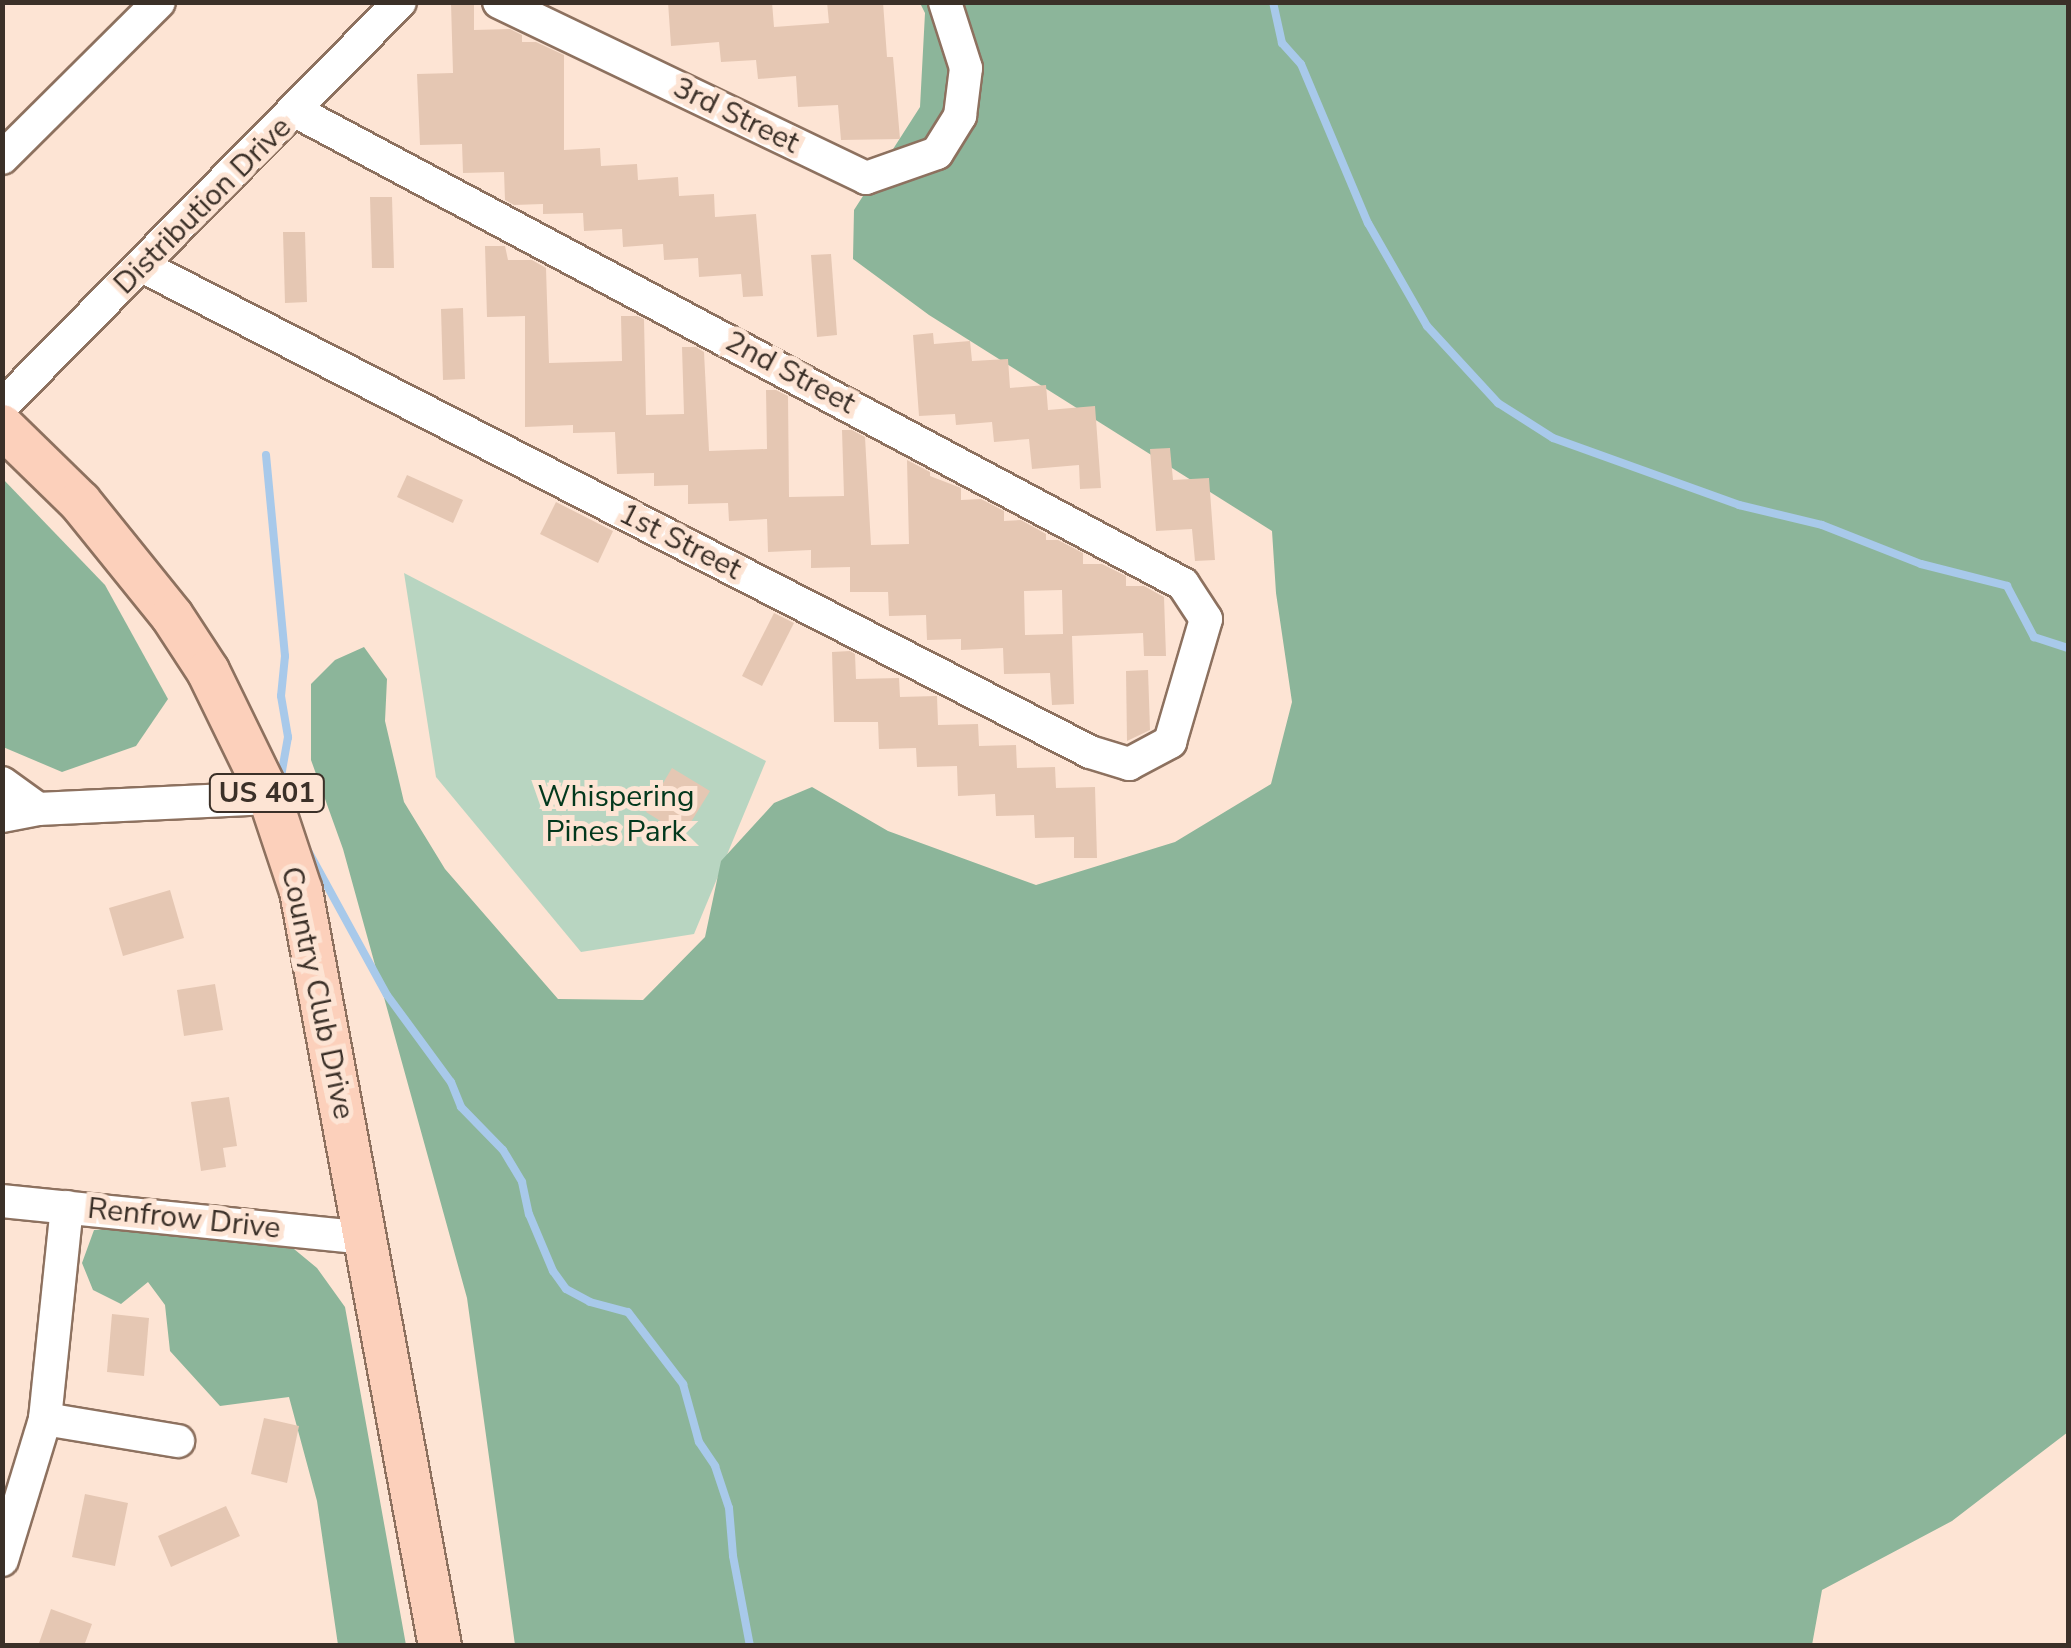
<!DOCTYPE html>
<html>
<head>
<meta charset="utf-8">
<style>
  body { margin:0 }
  #map { position:relative; width:2071px; height:1648px; overflow:hidden; background:#fde4d4; font-family:"Nunito Sans",sans-serif }
  div>[style] { position:absolute }
  .green>* { inset:0; background:#b8d5c1 }
  .forest>* { inset:0; background:#8cb59a }
  .stream>* { height:8px; margin:-4px; padding:0 4px; transform-origin:4px; border-radius:4px; background:#a8c9ea }
  .building>* { inset:0; background:#e5c7b3 }
  .roads { filter:drop-shadow(2px 0 #8d715f) drop-shadow(-2px 0 #8d715f) drop-shadow(0 2px #8d715f) drop-shadow(0 -2px #8d715f) }
  .minor>* { height:32px; margin:-16px; padding:0 16px; transform-origin:16px; border-radius:16px; background:#fff }
  .major>* { height:42px; margin:-21px; padding:0 21px; transform-origin:21px; border-radius:21px; background:#fcd0bb }
  span { translate:-50% -50%; white-space:nowrap; text-align:center; line-height:1.15; -webkit-text-stroke:10px #fde4d4; paint-order:stroke }
  .shield-label span { padding:2px 8px; background:#fde4d4; border:2px solid; border-radius:8px; -webkit-text-stroke-width:0 }
  .shield-label { font-size:28px; color:#3b3028; font-weight:700 }
  .street-label { font-size:30px; color:#3b3028 }
  .park-label { font-size:30px; color:#03381d }
  .frame { position:absolute; inset:0; border:5px solid #3b3028; pointer-events:none }
</style>
</head>
<body>
<div id="map">
  <div class="green">
    <i style="clip-path:polygon(404px 573px,766px 761px,694px 934px,581px 952px,436px 777px)"></i>
  </div>
  <div class="forest">
    <i style="clip-path:polygon(920px 3px,2068px 3px,2068px 1432px,1952px 1521px,1822px 1590px,1812px 1645px,515px 1645px,467px 1298px,343px 849px,311px 760px,311px 684px,335px 660px,364px 647px,387px 679px,385px 721px,404px 802px,445px 869px,558px 999px,643px 1000px,705px 937px,721px 861px,774px 803px,812px 787px,888px 831px,1036px 885px,1175px 842px,1271px 784px,1292px 702px,1276px 593px,1272px 531px,929px 315px,853px 259px,854px 210px,920px 107px,925px 13px)"></i>
    <i style="clip-path:polygon(2px 478px,105px 585px,168px 699px,136px 746px,62px 772px,3px 747px)"></i>
    <i style="clip-path:polygon(128px 1227px,294px 1249px,317px 1268px,345px 1307px,406px 1645px,338px 1645px,317px 1501px,289px 1397px,220px 1406px,170px 1351px,165px 1305px,148px 1282px,121px 1304px,93px 1290px,82px 1263px,94px 1230px)"></i>
  </div>
  <div class="stream">
    <i style="left:1273px;top:2px;width:42px;rotate:77.6deg"></i>
    <i style="left:1282px;top:43px;width:28px;rotate:48deg"></i>
    <i style="left:1301px;top:64px;width:173px;rotate:67.2deg"></i>
    <i style="left:1368px;top:223px;width:119px;rotate:60.2deg"></i>
    <i style="left:1427px;top:326px;width:105px;rotate:47.3deg"></i>
    <i style="left:1498px;top:403px;width:65px;rotate:32.5deg"></i>
    <i style="left:1553px;top:438px;width:198px;rotate:19.8deg"></i>
    <i style="left:1739px;top:505px;width:85px;rotate:13.5deg"></i>
    <i style="left:1822px;top:525px;width:106px;rotate:21.5deg"></i>
    <i style="left:1921px;top:564px;width:89px;rotate:14.3deg"></i>
    <i style="left:2007px;top:586px;width:58px;rotate:62.1deg"></i>
    <i style="left:2034px;top:637px;width:36px;rotate:18deg"></i>
    <i style="left:266px;top:455px;width:202px;rotate:84.6deg"></i>
    <i style="left:285px;top:656px;width:40px;rotate:95.7deg"></i>
    <i style="left:281px;top:696px;width:42px;rotate:80.3deg"></i>
    <i style="left:288px;top:737px;width:46px;rotate:100.1deg"></i>
    <i style="left:307px;top:849px;width:166px;rotate:61.3deg"></i>
    <i style="left:387px;top:995px;width:108px;rotate:53.7deg"></i>
    <i style="left:451px;top:1082px;width:27px;rotate:68deg"></i>
    <i style="left:461px;top:1107px;width:60px;rotate:45.7deg"></i>
    <i style="left:503px;top:1150px;width:37px;rotate:59deg"></i>
    <i style="left:522px;top:1182px;width:33px;rotate:78deg"></i>
    <i style="left:529px;top:1214px;width:62px;rotate:67.2deg"></i>
    <i style="left:553px;top:1271px;width:22px;rotate:54deg"></i>
    <i style="left:566px;top:1289px;width:27px;rotate:28deg"></i>
    <i style="left:590px;top:1302px;width:39px;rotate:15deg"></i>
    <i style="left:628px;top:1312px;width:91px;rotate:52.6deg"></i>
    <i style="left:683px;top:1384px;width:60px;rotate:74.6deg"></i>
    <i style="left:699px;top:1442px;width:29px;rotate:56deg"></i>
    <i style="left:715px;top:1466px;width:44px;rotate:71.6deg"></i>
    <i style="left:729px;top:1508px;width:48px;rotate:85.2deg"></i>
    <i style="left:733px;top:1556px;width:92px;rotate:79.3deg"></i>
  </div>
  <div class="building">
    <i style="clip-path:polygon(668px 2px,772px 2px,774px 27px,829px 23px,827px 2px,883px 2px,887px 57px,893px 57px,900px 139px,841px 140px,838px 105px,798px 107px,796px 76px,758px 79px,756px 60px,721px 62px,719px 42px,671px 46px)"></i>
    <i style="clip-path:polygon(451px 3px,474px 3px,474px 30px,510px 29px,522px 35px,522px 42px,536px 42px,564px 55px,564px 150px,600px 148px,601px 166px,637px 164px,638px 180px,678px 177px,679px 196px,714px 194px,715px 217px,756px 214px,763px 296px,743px 297px,741px 274px,699px 277px,698px 258px,664px 260px,663px 244px,623px 247px,622px 229px,584px 231px,583px 213px,543px 214px,543px 204px,514px 205px,505px 200px,504px 172px,463px 173px,462px 144px,420px 145px,417px 74px,453px 73px)"></i>
    <i style="clip-path:polygon(370px 197px,392px 197px,394px 268px,372px 268px)"></i>
    <i style="clip-path:polygon(283px 232px,305px 232px,307px 302px,285px 303px)"></i>
    <i style="clip-path:polygon(evenodd,485px 246px,505px 246px,508px 260px,532px 260px,546px 268px,549px 363px,622px 361px,621px 316px,637px 316px,644px 319px,646px 415px,684px 414px,682px 347px,696px 347px,704px 352px,709px 451px,767px 449px,766px 390px,776px 390px,788px 396px,789px 497px,844px 496px,842px 430px,852px 430px,865px 437px,871px 545px,909px 544px,907px 460px,930px 472px,930px 476px,961px 488px,961px 500px,981px 499px,1004px 511px,1004px 521px,1021px 520px,1046px 534px,1046px 540px,1058px 540px,1083px 553px,1083px 564px,1102px 564px,1126px 576px,1126px 586px,1144px 586px,1164px 597px,1166px 656px,1144px 656px,1143px 633px,1072px 636px,1074px 704px,1052px 705px,1050px 673px,1004px 674px,1003px 648px,961px 650px,961px 639px,927px 640px,926px 615px,889px 616px,888px 592px,850px 592px,850px 567px,811px 568px,811px 550px,768px 552px,767px 519px,729px 521px,728px 503px,688px 504px,688px 485px,654px 486px,654px 473px,617px 474px,615px 432px,573px 433px,573px 425px,525px 427px,525px 316px,487px 317px,485px 246px,1062px 590px,1063px 634px,1025px 635px,1024px 591px,1062px 590px)"></i>
    <i style="clip-path:polygon(831px 254px,837px 335px,817px 337px,811px 255px)"></i>
    <i style="clip-path:polygon(463px 308px,465px 379px,443px 380px,441px 309px)"></i>
    <i style="clip-path:polygon(933px 333px,934px 344px,970px 341px,972px 361px,1008px 359px,1010px 388px,1046px 385px,1048px 410px,1095px 406px,1101px 488px,1080px 489px,1079px 465px,1032px 469px,1029px 439px,994px 442px,992px 422px,956px 425px,955px 414px,919px 416px,913px 335px)"></i>
    <i style="clip-path:polygon(1170px 448px,1173px 480px,1209px 478px,1215px 560px,1195px 561px,1192px 529px,1156px 531px,1150px 449px)"></i>
    <i style="clip-path:polygon(407px 475px,463px 500px,453px 523px,397px 497px)"></i>
    <i style="clip-path:polygon(556px 502px,613px 531px,598px 563px,540px 534px)"></i>
    <i style="clip-path:polygon(774px 613px,794px 623px,762px 686px,742px 676px)"></i>
    <i style="clip-path:polygon(850px 651px,855px 654px,856px 679px,899px 678px,900px 697px,937px 696px,938px 725px,978px 724px,979px 746px,1016px 745px,1017px 768px,1055px 767px,1056px 788px,1095px 787px,1097px 858px,1074px 858px,1074px 837px,1035px 838px,1034px 815px,996px 816px,995px 794px,958px 796px,957px 766px,917px 767px,916px 748px,879px 749px,878px 722px,834px 722px,832px 652px)"></i>
    <i style="clip-path:polygon(1148px 670px,1150px 730px,1127px 741px,1126px 671px)"></i>
    <i style="clip-path:polygon(672px 768px,710px 791px,683px 835px,646px 812px)"></i>
    <i style="clip-path:polygon(170px 890px,184px 938px,123px 956px,109px 908px)"></i>
    <i style="clip-path:polygon(215px 984px,223px 1030px,184px 1036px,177px 990px)"></i>
    <i style="clip-path:polygon(229px 1097px,237px 1146px,223px 1148px,226px 1167px,201px 1171px,191px 1102px)"></i>
    <i style="clip-path:polygon(112px 1314px,149px 1318px,144px 1376px,107px 1372px)"></i>
    <i style="clip-path:polygon(264px 1418px,299px 1426px,287px 1483px,251px 1474px)"></i>
    <i style="clip-path:polygon(85px 1494px,128px 1503px,115px 1566px,72px 1557px)"></i>
    <i style="clip-path:polygon(226px 1506px,240px 1536px,171px 1567px,158px 1536px)"></i>
    <i style="clip-path:polygon(51px 1609px,92px 1624px,84px 1646px,38px 1646px)"></i>
  </div>
  <div class="roads">
    <div class="minor">
      <i style="left:499px;top:2px;width:407px;rotate:25.6deg"></i>
      <i style="left:866px;top:178px;width:75px;rotate:-19.4deg"></i>
      <i style="left:937px;top:153px;width:44px;rotate:-58.1deg"></i>
      <i style="left:960px;top:116px;width:48px;rotate:-82.9deg"></i>
      <i style="left:966px;top:68px;width:69px;rotate:-107.7deg"></i>
      <i style="left:2px;top:158px;width:221px;rotate:-44.8deg"></i>
      <i style="left:142px;top:266px;width:1065px;rotate:27.14deg"></i>
      <i style="left:1090px;top:752px;width:41px;rotate:17.1deg"></i>
      <i style="left:1129px;top:764px;width:47px;rotate:-28.2deg"></i>
      <i style="left:1170px;top:742px;width:128px;rotate:-73.7deg"></i>
      <i style="left:1206px;top:619px;width:42px;rotate:-123.3deg"></i>
      <i style="left:1183px;top:584px;width:1004px;rotate:-151.95deg"></i>
      <i style="left:2px;top:406px;width:567px;rotate:-45.43deg"></i>
      <i style="left:2px;top:783px;width:44px;rotate:35.8deg"></i>
      <i style="left:2px;top:816px;width:37px;rotate:-11deg"></i>
      <i style="left:38px;top:809px;width:232px;rotate:-2.7deg"></i>
      <i style="left:2px;top:1201px;width:365px;rotate:5.8deg"></i>
      <i style="left:45px;top:1419px;width:135px;rotate:9.4deg"></i>
      <i style="left:2px;top:1560px;width:147px;rotate:-73deg"></i>
      <i style="left:45px;top:1419px;width:213px;rotate:-84.1deg"></i>
    </div>
    <div class="major">
      <i style="left:2px;top:426px;width:109px;rotate:44.3deg"></i>
      <i style="left:80px;top:502px;width:146px;rotate:51.1deg"></i>
      <i style="left:172px;top:616px;width:66px;rotate:56.8deg"></i>
      <i style="left:208px;top:671px;width:141px;rotate:64deg"></i>
      <i style="left:270px;top:798px;width:98px;rotate:71.6deg"></i>
      <i style="left:301px;top:891px;width:768px;rotate:79.57deg"></i>
    </div>
  </div>
  <div class="shield-label">
    <span style="left:267px;top:793px">US 401</span>
  </div>
  <div class="street-label">
    <span style="left:736px;top:116px;rotate:26deg">3rd Street</span>
    <span style="left:203px;top:206px;rotate:-45deg">Distribution Drive</span>
    <span style="left:790px;top:373px;rotate:28deg">2nd Street</span>
    <span style="left:680px;top:542px;rotate:27deg">1st Street</span>
    <span style="left:317px;top:993px;rotate:78deg">Country Club Drive</span>
    <span style="left:184px;top:1219px;rotate:6deg">Renfrow Drive</span>
  </div>
  <div class="park-label">
    <span style="left:616px;top:814px">Whispering<br>Pines Park</span>
  </div>
  <div class="frame"></div>
</div>
</body>
</html>
